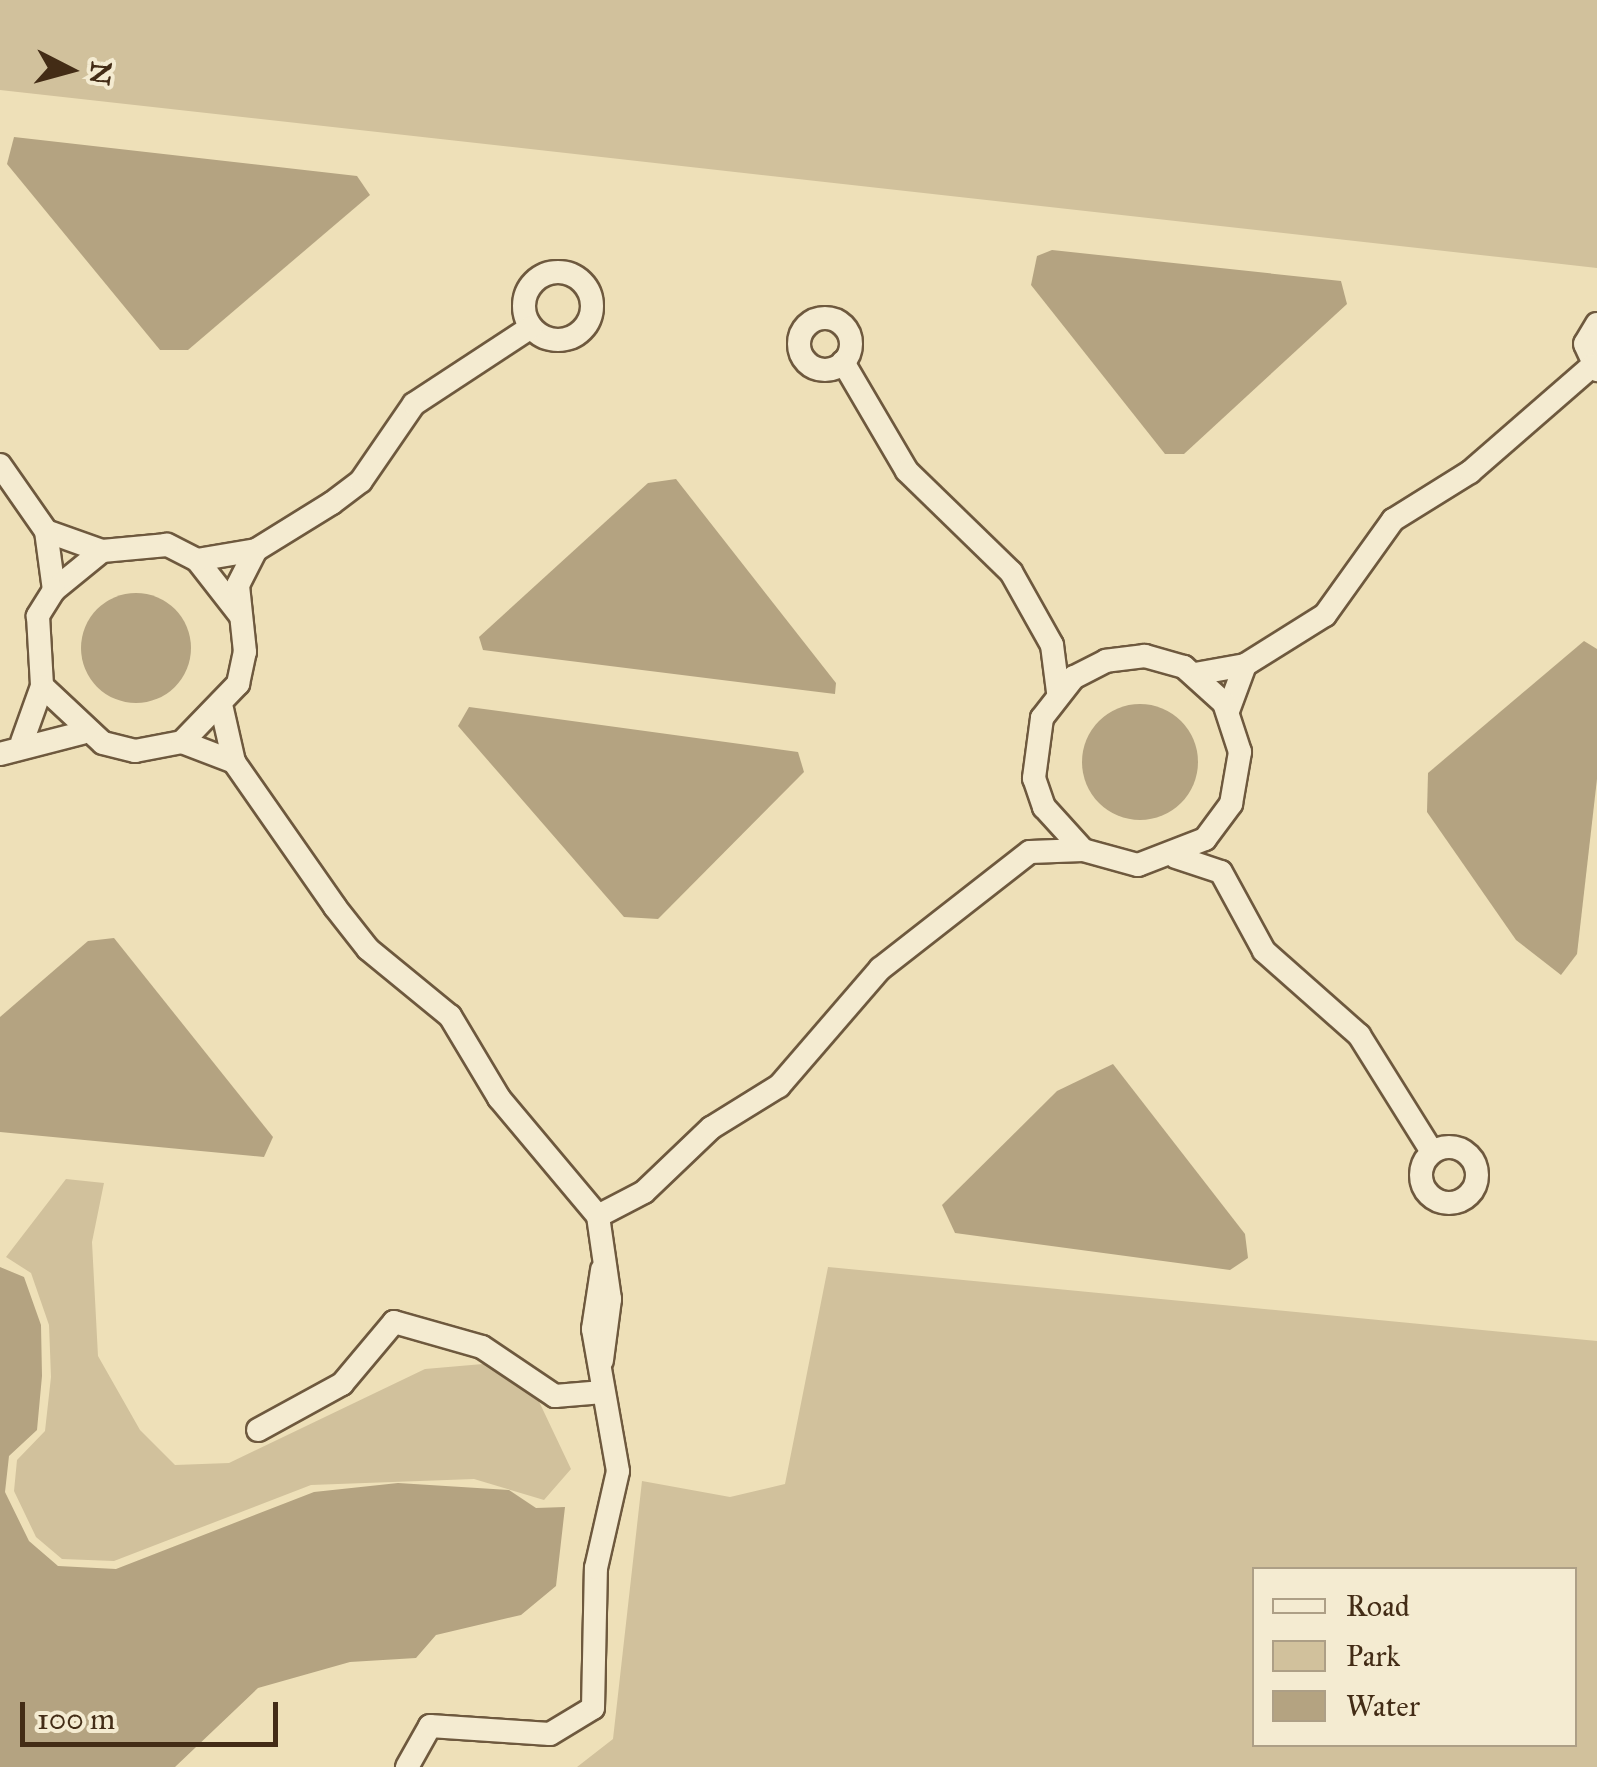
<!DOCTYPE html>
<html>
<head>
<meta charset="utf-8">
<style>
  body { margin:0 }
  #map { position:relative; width:1597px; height:1767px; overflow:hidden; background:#eee0b8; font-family:"IM FELL Great Primer",serif }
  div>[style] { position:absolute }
  .green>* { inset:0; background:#d1c19c }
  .water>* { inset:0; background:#b4a381 }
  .round { border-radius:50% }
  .roads { filter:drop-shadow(2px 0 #6e593e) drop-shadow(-2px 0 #6e593e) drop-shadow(0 2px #6e593e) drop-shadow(0 -2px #6e593e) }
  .minor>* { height:22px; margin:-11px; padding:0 11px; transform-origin:11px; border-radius:11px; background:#f4ebd1 }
  .minor>.ring { margin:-11px; padding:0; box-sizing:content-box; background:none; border:22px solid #f4ebd1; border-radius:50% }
  span { translate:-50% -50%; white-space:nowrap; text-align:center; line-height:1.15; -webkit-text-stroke:9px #f4ebd1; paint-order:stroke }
  .legend { position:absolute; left:1252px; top:1567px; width:325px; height:180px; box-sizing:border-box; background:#f4ebd1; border:2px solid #ad9f86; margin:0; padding:12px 18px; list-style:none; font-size:30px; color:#432c16 }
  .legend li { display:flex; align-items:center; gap:20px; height:50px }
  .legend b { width:50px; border:2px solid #ad9f86 }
  .north { position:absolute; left:20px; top:20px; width:100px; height:100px; -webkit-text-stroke:8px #f4ebd1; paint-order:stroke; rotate:96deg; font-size:28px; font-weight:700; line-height:40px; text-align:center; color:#432c16 }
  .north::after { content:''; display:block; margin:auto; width:35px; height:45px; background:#432c16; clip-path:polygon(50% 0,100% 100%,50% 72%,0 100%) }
  .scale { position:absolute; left:20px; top:1702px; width:258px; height:45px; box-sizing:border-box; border:5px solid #432c16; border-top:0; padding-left:12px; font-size:30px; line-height:35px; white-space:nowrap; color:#432c16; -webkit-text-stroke:8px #f4ebd1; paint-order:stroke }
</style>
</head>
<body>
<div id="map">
  <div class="green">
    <i style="clip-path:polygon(0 0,1597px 0,1597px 268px,0 90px)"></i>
    <i style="clip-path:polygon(66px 1179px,104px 1183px,92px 1242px,98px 1356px,140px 1430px,175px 1465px,229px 1463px,425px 1369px,483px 1364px,525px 1372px,571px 1469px,544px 1500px,474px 1479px,311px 1485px,114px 1561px,62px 1559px,36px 1537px,14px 1491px,17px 1460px,45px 1431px,51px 1377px,49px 1325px,31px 1273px,6px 1257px)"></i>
    <i style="clip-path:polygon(evenodd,828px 1267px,1597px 1341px,1597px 1767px,577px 1767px,613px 1739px,642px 1481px,730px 1497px,785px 1484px,828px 1267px,1254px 1570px,1574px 1570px,1574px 1744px,1254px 1744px,1254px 1570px)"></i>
  </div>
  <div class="water">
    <i style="clip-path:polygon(14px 137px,357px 176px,370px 195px,188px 350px,160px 350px,7px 164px)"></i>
    <i style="clip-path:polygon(1052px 250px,1341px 281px,1347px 304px,1184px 454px,1165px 454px,1031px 285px,1037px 256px)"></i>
    <i style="clip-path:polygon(676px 479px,836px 683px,835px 694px,483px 650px,479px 637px,648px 483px)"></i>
    <i class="round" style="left:81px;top:593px;width:110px;height:110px"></i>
    <i style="clip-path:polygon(1584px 641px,1597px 649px,1597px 779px,1577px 954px,1561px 975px,1516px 940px,1427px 812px,1428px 773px)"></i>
    <i class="round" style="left:1082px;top:704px;width:116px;height:116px"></i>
    <i style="clip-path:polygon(469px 707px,798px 752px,804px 772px,658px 919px,624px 917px,458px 726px)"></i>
    <i style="clip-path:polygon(114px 938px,273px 1137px,264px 1157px,0 1132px,0 1017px,88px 941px)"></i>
    <i style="clip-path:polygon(1113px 1064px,1245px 1234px,1248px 1258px,1230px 1270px,955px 1233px,942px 1205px,1057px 1091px)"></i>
    <i style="clip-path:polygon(0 1267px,24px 1277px,41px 1325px,42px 1376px,37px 1430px,9px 1456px,5px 1492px,29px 1541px,58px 1566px,116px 1569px,314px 1492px,398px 1483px,509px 1490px,536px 1508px,565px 1507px,556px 1586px,521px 1615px,436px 1635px,416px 1658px,350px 1662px,258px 1688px,175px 1767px,0 1767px)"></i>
  </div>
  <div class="roads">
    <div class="minor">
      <i class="ring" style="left:524px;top:272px;width:46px;height:46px"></i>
      <i class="ring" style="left:799px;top:318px;width:30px;height:30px"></i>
      <i style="left:1597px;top:324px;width:23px;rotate:121deg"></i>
      <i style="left:1585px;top:344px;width:29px;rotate:65deg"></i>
      <i style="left:843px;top:362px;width:126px;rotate:59.6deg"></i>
      <i style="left:907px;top:471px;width:145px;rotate:44.2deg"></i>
      <i style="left:1011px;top:572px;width:84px;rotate:60.7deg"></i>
      <i style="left:1052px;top:645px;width:47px;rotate:82.7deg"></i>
      <i style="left:0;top:465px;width:80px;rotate:55.1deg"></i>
      <i style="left:46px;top:531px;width:59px;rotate:19.7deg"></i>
      <i style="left:46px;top:531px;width:60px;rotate:82.3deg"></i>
      <i style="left:197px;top:560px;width:60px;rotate:-9.6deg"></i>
      <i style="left:256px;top:550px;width:89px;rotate:-31.7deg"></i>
      <i style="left:332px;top:503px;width:36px;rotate:-37deg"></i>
      <i style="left:361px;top:481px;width:93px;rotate:-55.5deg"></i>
      <i style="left:414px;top:404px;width:140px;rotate:-33.3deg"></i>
      <i style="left:240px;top:615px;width:70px;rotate:-128deg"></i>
      <i style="left:197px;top:560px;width:34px;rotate:-153deg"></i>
      <i style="left:167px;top:545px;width:65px;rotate:174.7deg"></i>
      <i style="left:102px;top:551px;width:62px;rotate:140.9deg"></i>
      <i style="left:54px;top:590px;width:31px;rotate:122deg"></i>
      <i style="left:38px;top:616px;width:70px;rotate:86.7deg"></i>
      <i style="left:42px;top:686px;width:83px;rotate:43.1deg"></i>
      <i style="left:103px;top:743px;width:33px;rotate:14deg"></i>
      <i style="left:135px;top:751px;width:48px;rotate:-10.8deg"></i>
      <i style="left:182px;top:742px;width:81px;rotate:-46deg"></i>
      <i style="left:238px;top:684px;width:33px;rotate:-78deg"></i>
      <i style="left:245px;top:652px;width:67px;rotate:-96deg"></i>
      <i style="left:238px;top:585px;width:39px;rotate:-63deg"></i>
      <i style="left:1195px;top:674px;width:51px;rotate:-10.2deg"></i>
      <i style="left:1245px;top:665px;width:94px;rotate:-32deg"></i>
      <i style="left:1325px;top:615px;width:117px;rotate:-54.4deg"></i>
      <i style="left:1393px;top:520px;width:91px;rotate:-31.9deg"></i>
      <i style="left:1470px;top:472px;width:162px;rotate:-41deg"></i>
      <i style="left:222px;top:709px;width:54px;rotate:77.2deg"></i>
      <i style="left:234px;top:762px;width:177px;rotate:55.1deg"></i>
      <i style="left:335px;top:907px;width:53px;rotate:51.8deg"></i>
      <i style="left:368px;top:949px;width:106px;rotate:39.3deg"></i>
      <i style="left:450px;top:1016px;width:96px;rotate:59.1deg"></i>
      <i style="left:499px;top:1098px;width:154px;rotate:50deg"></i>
      <i style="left:1228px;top:711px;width:49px;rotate:-69.7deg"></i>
      <i style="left:22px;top:742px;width:59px;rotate:-70.3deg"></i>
      <i style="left:182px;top:742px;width:56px;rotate:21deg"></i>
      <i style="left:0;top:754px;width:85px;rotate:-14.4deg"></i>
      <i style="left:1176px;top:857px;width:47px;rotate:18.4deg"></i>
      <i style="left:1221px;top:872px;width:90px;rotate:61.4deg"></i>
      <i style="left:1264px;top:951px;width:127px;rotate:41.5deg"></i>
      <i style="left:1359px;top:1035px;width:138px;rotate:58deg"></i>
      <i class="ring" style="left:1421px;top:1147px;width:34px;height:34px"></i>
      <i style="left:598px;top:1216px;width:52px;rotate:-27.6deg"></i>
      <i style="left:644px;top:1192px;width:93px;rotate:-43.7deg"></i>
      <i style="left:711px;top:1128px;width:80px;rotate:-31.7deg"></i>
      <i style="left:779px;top:1086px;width:155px;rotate:-49.2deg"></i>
      <i style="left:880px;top:969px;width:190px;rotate:-38deg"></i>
      <i style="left:1030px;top:852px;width:53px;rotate:-2.2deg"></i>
      <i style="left:1083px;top:850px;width:57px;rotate:15.3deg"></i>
      <i style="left:1138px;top:865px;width:72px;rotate:-21.2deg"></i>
      <i style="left:1205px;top:839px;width:44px;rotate:-53.4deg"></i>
      <i style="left:1231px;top:804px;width:53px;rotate:-80.2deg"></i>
      <i style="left:1240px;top:752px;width:52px;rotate:-108.1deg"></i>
      <i style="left:1224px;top:703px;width:54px;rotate:-138deg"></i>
      <i style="left:1184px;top:667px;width:41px;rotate:-164.2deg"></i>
      <i style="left:1145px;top:656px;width:39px;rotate:173deg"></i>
      <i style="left:1106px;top:661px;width:36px;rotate:153deg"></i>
      <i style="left:1074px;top:677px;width:52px;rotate:128deg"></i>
      <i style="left:1042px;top:718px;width:61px;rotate:97.6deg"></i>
      <i style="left:1034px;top:778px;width:31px;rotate:71deg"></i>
      <i style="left:1044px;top:807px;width:58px;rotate:47.8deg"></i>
      <i style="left:598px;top:1216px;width:84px;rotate:81.8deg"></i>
      <i style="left:610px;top:1299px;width:62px;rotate:97.5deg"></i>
      <i style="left:258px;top:1430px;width:96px;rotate:-28.7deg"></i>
      <i style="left:342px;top:1384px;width:81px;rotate:-50deg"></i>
      <i style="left:394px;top:1322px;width:91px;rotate:15.9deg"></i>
      <i style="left:482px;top:1347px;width:88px;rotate:33.9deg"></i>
      <i style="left:555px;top:1396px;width:48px;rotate:-4.8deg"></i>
      <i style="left:407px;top:1767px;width:47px;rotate:-60.7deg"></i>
      <i style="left:430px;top:1726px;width:120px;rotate:3.8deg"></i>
      <i style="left:550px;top:1734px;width:50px;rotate:-31.2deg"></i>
      <i style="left:593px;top:1708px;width:140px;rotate:-88.8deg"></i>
      <i style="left:596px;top:1568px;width:99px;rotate:-77.2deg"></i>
      <i style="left:618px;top:1471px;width:144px;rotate:-100deg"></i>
      <i style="left:593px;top:1329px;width:60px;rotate:-81.3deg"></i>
    </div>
  </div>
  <ul class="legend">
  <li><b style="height:12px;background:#f4ebd1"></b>Road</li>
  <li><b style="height:28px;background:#d1c19c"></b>Park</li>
  <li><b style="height:28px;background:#b4a381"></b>Water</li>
  </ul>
  <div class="north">N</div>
  <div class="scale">100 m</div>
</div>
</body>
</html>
